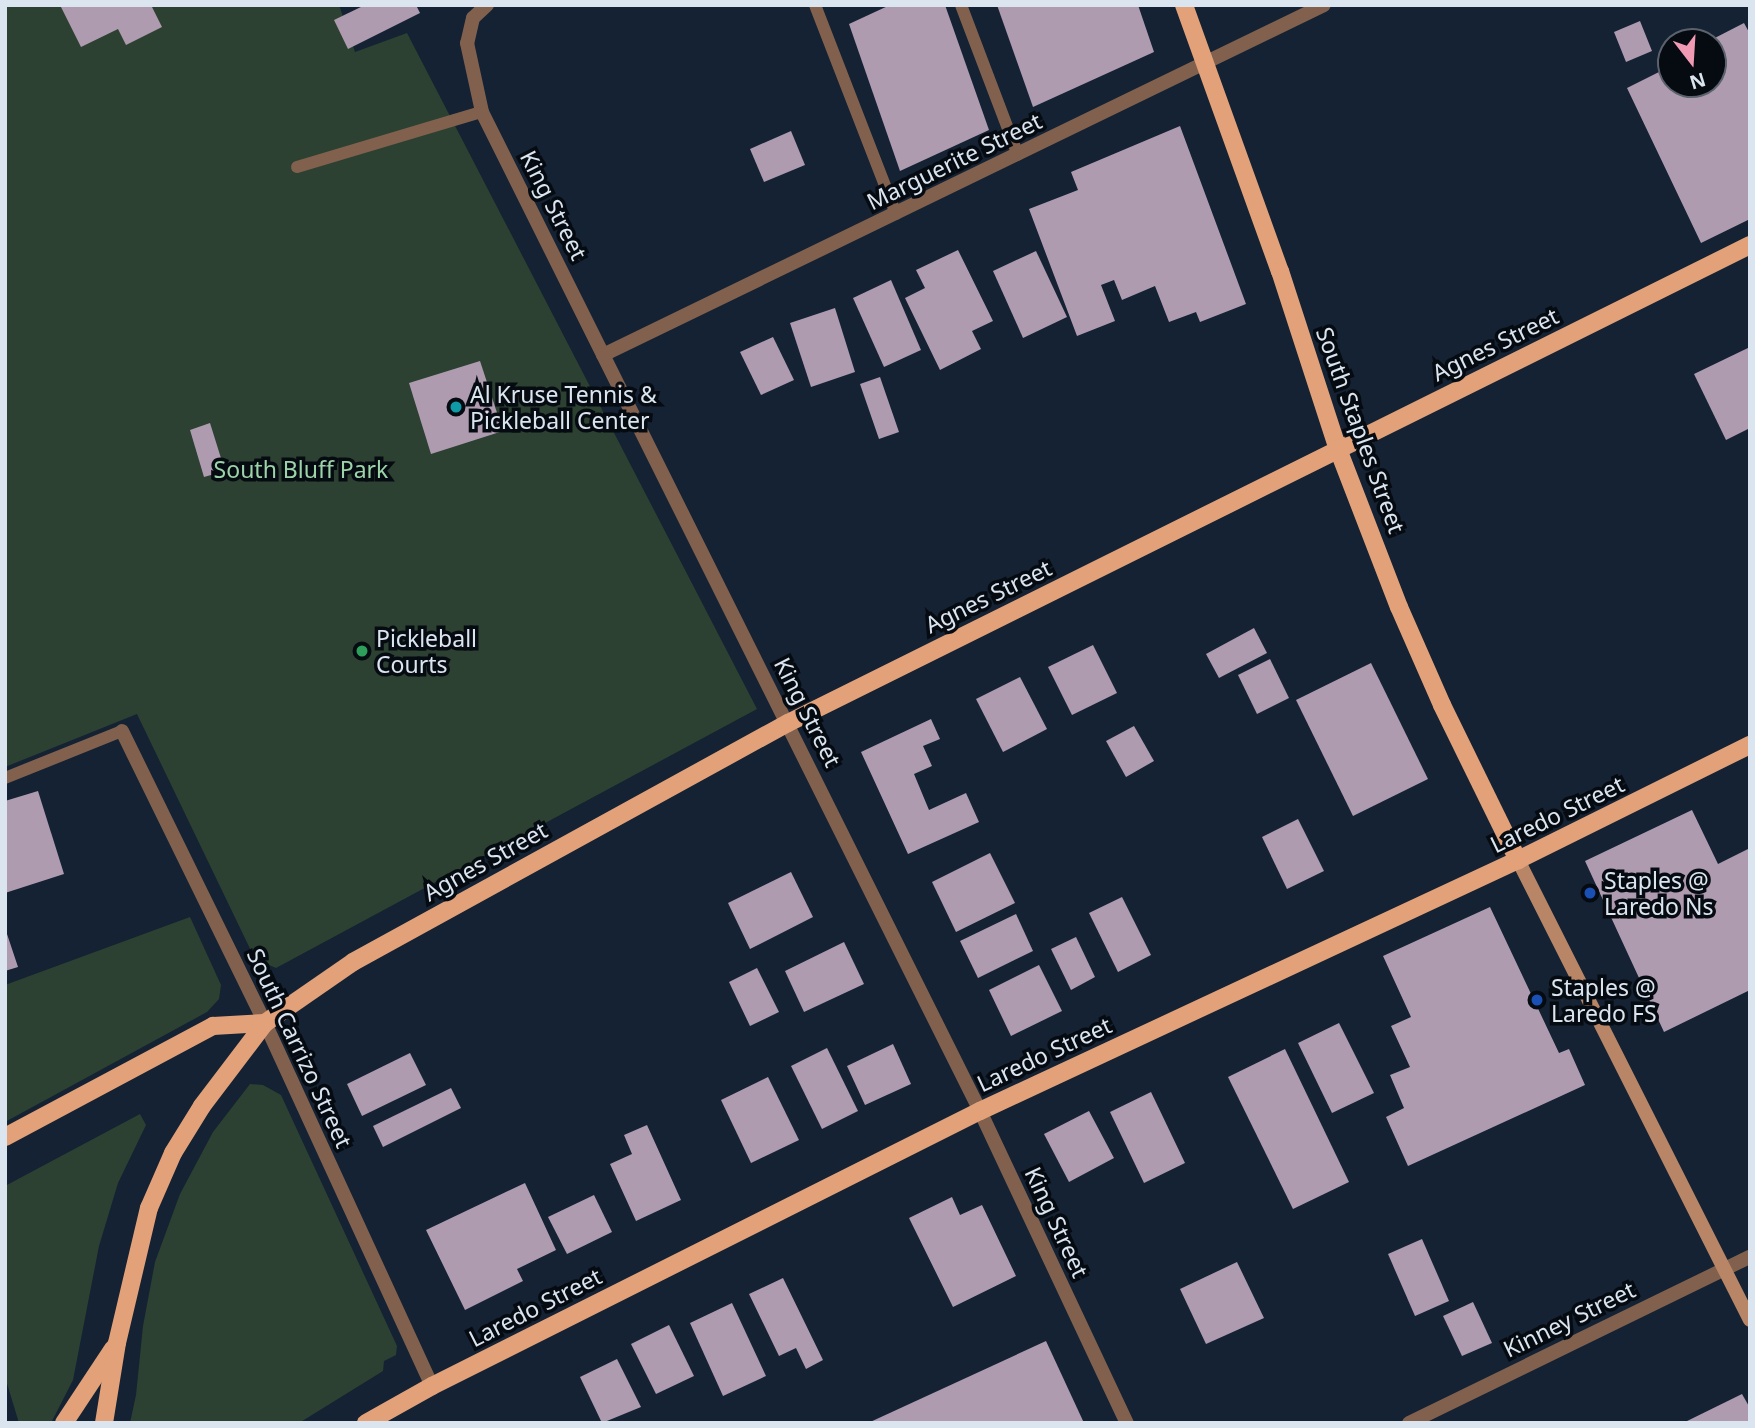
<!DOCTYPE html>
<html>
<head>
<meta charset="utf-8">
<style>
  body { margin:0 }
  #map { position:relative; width:1755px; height:1428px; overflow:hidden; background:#142233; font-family:"Noto Sans",sans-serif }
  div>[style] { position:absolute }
  .green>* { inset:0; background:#2c4131 }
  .building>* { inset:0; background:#af9bb0 }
  .service>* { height:12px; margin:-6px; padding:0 6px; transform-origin:6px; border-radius:6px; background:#81614e }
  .minor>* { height:14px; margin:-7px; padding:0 7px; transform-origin:7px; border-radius:7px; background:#81614e }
  .secondary>* { height:14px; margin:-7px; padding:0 7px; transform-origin:7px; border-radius:7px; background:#b88666 }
  .primary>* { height:18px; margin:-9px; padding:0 9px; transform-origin:9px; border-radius:9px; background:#e2a178 }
  .dots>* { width:19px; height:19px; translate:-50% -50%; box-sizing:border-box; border:4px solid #060b12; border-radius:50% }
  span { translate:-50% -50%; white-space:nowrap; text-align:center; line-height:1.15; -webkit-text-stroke:7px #060b12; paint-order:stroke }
  .street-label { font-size:23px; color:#dbe5f0 }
  .poi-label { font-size:23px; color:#dbe5f0 }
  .left { translate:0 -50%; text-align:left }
  .park-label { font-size:23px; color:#9cd3a9 }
  .frame { position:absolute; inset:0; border:7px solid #dbe5f0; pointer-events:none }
  .north { position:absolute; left:1657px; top:28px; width:70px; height:70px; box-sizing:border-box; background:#060b12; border:2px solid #5b626b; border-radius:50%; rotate:163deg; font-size:19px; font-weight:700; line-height:28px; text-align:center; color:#dbe5f0 }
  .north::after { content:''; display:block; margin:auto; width:24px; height:32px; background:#f19ab3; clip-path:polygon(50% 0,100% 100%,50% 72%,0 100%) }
</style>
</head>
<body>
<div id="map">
  <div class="green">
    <i style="clip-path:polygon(5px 5px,339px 5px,355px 52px,407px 33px,757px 709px,276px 968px,255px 959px,137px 714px,5px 767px)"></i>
    <i style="clip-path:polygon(190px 917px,221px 985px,219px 999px,207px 1012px,5px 1122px,5px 985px)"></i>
    <i style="clip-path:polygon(250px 1084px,263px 1085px,281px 1095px,397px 1346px,396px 1355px,384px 1361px,383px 1371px,299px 1423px,130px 1423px,136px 1395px,143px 1326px,155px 1262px,180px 1194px,213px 1132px)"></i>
    <i style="clip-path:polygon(140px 1114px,146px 1125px,118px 1183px,99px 1246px,73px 1380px,51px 1423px,19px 1423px,5px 1377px,5px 1186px)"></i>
  </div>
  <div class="building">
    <i style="clip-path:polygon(60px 5px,151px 5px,162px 27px,126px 45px,118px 29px,81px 47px)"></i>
    <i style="clip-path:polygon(365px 5px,416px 5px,420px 13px,348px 49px,334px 20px)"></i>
    <i style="clip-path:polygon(890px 5px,945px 5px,989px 130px,900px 171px,849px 24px)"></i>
    <i style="clip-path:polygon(997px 5px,1138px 5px,1154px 52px,1033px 107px)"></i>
    <i style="clip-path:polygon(1640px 21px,1652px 51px,1626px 62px,1614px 32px)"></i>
    <i style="clip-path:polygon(1744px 23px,1750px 34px,1750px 219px,1701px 243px,1627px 88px,1671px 66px,1671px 84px,1713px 84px,1713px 42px,1685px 42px,1702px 33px,1707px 42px)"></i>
    <i style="clip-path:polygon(1180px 126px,1246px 304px,1200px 322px,1196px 312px,1169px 322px,1155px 286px,1122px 300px,1114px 280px,1101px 285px,1115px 321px,1077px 336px,1029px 209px,1078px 190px,1071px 172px)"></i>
    <i style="clip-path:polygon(791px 131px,805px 165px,764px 182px,750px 149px)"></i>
    <i style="clip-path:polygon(958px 250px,993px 321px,972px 331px,981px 349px,940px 370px,905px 298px,925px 288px,916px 270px)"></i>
    <i style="clip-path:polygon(1036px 251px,1067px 317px,1023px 338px,993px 271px)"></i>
    <i style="clip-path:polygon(891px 280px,921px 350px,884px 367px,853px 298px)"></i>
    <i style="clip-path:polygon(835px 308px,855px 372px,811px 387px,790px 323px)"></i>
    <i style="clip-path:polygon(773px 337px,794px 380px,761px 395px,740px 352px)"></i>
    <i style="clip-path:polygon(1750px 347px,1750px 428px,1726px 440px,1694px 374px)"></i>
    <i style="clip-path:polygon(480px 361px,503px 431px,431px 454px,409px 383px)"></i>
    <i style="clip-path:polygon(880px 377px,899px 432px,879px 439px,860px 384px)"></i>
    <i style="clip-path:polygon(210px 423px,225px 471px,204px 477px,190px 430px)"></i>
    <i style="clip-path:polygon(1254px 628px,1267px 653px,1219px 678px,1206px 654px)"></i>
    <i style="clip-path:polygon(1093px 645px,1117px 693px,1072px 715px,1048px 667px)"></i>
    <i style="clip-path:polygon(1270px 659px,1289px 698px,1257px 714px,1238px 675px)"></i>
    <i style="clip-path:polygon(1371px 663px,1428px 779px,1353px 816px,1296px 700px)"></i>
    <i style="clip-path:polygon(1020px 677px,1047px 729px,1003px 752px,976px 699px)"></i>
    <i style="clip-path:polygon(931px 719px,940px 739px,923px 746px,932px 766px,914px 774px,929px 810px,966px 793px,979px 822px,908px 854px,861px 752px)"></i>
    <i style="clip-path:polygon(1134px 726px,1154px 761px,1126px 777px,1106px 741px)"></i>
    <i style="clip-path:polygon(38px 791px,64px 874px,5px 893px,5px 801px)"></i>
    <i style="clip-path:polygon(1692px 810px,1718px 864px,1750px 848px,1750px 990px,1664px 1032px,1585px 861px)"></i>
    <i style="clip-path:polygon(1298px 819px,1324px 871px,1287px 889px,1262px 837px)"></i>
    <i style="clip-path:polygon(990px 853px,1015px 903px,956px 932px,932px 882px)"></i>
    <i style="clip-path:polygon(791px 872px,813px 917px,750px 949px,728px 903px)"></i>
    <i style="clip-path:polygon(1122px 897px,1151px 955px,1118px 972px,1089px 913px)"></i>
    <i style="clip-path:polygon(1490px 907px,1559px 1053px,1569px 1049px,1585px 1085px,1408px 1166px,1386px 1117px,1404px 1108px,1390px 1075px,1410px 1067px,1391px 1026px,1411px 1017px,1383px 956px)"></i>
    <i style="clip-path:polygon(1016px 914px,1033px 951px,978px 978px,960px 941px)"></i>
    <i style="clip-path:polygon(5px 928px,18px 967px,5px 971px)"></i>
    <i style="clip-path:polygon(1076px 937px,1095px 977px,1071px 990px,1051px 949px)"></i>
    <i style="clip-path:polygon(844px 942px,864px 984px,804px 1012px,785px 971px)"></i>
    <i style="clip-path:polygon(1039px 965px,1062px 1011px,1011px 1036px,989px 990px)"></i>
    <i style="clip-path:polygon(757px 968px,779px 1012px,750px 1026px,729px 982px)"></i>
    <i style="clip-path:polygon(1339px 1023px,1374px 1093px,1332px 1113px,1298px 1043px)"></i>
    <i style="clip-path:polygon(893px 1044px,911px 1084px,865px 1105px,847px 1066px)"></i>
    <i style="clip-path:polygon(827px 1048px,858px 1111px,822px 1129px,791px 1066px)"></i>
    <i style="clip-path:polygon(1285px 1049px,1349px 1182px,1293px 1209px,1228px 1077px)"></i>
    <i style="clip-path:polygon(410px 1053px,426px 1085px,362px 1116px,347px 1084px)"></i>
    <i style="clip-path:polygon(768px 1077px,799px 1140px,751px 1163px,721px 1100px)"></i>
    <i style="clip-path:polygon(451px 1088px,461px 1108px,383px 1147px,373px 1126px)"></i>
    <i style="clip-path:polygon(1151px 1092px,1185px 1163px,1144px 1183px,1110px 1112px)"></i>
    <i style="clip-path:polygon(1089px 1111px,1114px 1158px,1069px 1182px,1044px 1134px)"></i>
    <i style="clip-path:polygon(647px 1125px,681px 1200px,636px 1221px,610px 1164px,632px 1154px,624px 1135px)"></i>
    <i style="clip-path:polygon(525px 1183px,556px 1250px,517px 1269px,523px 1281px,465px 1310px,426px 1230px)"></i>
    <i style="clip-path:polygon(594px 1195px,612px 1232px,567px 1254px,548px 1217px)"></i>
    <i style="clip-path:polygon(952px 1197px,960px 1215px,982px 1205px,1016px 1276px,953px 1307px,909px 1218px)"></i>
    <i style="clip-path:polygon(1422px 1239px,1449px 1301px,1415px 1316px,1388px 1254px)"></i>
    <i style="clip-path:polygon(1237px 1262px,1264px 1318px,1206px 1344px,1180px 1289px)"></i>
    <i style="clip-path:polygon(783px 1278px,823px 1360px,806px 1369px,796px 1348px,779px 1356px,749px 1294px)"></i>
    <i style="clip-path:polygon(1473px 1302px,1492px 1343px,1462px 1356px,1443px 1316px)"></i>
    <i style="clip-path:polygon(732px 1303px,766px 1376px,723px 1396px,690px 1323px)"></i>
    <i style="clip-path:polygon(669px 1325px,694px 1376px,656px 1394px,631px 1344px)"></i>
    <i style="clip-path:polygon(1046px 1341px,1084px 1423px,868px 1423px)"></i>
    <i style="clip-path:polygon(617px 1359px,641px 1407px,602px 1423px,580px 1377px)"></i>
    <i style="clip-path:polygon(1742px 1394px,1750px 1408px,1750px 1423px,1683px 1423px)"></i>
  </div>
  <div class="service">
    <i style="left:815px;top:5px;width:224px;rotate:68.8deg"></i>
    <i style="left:961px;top:5px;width:160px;rotate:69.2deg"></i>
    <i style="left:297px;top:167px;width:193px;rotate:-16.6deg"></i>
    <i style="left:5px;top:778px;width:126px;rotate:-21.9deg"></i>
  </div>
  <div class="minor">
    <i style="left:487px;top:5px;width:19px;rotate:137deg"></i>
    <i style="left:473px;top:18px;width:26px;rotate:103deg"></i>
    <i style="left:467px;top:43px;width:71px;rotate:77.7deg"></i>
    <i style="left:482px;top:112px;width:1116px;rotate:63.5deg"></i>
    <i style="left:980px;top:1111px;width:345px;rotate:64.8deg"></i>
    <i style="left:603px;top:355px;width:801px;rotate:-25.89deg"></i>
    <i style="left:122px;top:731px;width:325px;rotate:63.9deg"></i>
    <i style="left:265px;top:1023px;width:400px;rotate:65.3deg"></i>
    <i style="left:1409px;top:1423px;width:379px;rotate:-26deg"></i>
  </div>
  <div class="secondary">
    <i style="left:1518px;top:860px;width:515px;rotate:63.24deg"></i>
  </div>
  <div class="primary">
    <i style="left:1184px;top:5px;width:283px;rotate:70.2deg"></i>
    <i style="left:1280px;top:271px;width:187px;rotate:72deg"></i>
    <i style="left:1338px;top:449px;width:169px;rotate:68.9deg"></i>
    <i style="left:1399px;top:607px;width:107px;rotate:66.3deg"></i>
    <i style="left:1442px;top:705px;width:173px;rotate:63.9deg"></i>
    <i style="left:5px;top:1137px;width:236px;rotate:-28.1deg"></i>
    <i style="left:213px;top:1026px;width:52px;rotate:-3.3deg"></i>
    <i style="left:64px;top:1423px;width:89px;rotate:-56.5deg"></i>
    <i style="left:104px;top:1423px;width:81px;rotate:-80.8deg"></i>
    <i style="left:117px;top:1343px;width:139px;rotate:-76.7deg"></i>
    <i style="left:149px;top:1208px;width:60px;rotate:-66.4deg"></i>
    <i style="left:173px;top:1153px;width:55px;rotate:-58.3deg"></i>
    <i style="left:202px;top:1106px;width:104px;rotate:-52.8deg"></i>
    <i style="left:265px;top:1023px;width:107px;rotate:-34.7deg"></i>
    <i style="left:353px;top:962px;width:496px;rotate:-28.8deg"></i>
    <i style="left:788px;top:723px;width:1074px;rotate:-26.42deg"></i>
    <i style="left:366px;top:1423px;width:76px;rotate:-29.3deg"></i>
    <i style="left:432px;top:1386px;width:613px;rotate:-26.65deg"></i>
    <i style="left:980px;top:1111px;width:594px;rotate:-25.01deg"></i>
    <i style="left:1518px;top:860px;width:259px;rotate:-26.4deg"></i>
  </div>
  <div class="dots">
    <i style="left:456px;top:407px;background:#0f9aa8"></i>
    <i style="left:362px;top:651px;background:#2e9e5b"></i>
    <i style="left:1590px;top:893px;background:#1a4fb4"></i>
    <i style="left:1537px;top:1000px;background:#1a4fb4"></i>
  </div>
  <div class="street-label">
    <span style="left:954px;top:161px;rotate:-26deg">Marguerite Street</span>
    <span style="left:554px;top:205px;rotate:63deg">King Street</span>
    <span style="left:1495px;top:344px;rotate:-26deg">Agnes Street</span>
    <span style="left:1361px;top:430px;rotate:70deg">South Staples Street</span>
    <span style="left:988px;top:596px;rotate:-26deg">Agnes Street</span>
    <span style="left:808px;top:712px;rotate:63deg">King Street</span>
    <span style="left:1557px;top:814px;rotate:-26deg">Laredo Street</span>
    <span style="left:485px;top:861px;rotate:-29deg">Agnes Street</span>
    <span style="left:300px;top:1048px;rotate:65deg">South Carrizo Street</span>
    <span style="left:1044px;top:1054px;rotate:-25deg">Laredo Street</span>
    <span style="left:1057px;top:1222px;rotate:65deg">King Street</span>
    <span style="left:535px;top:1307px;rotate:-27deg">Laredo Street</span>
    <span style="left:1569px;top:1319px;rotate:-26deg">Kinney Street</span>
  </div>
  <div class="poi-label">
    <span class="left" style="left:470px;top:407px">Al Kruse Tennis &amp;<br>Pickleball Center</span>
    <span class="left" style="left:376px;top:651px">Pickleball<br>Courts</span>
    <span class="left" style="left:1604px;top:893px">Staples @<br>Laredo Ns</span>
    <span class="left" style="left:1551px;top:1000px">Staples @<br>Laredo FS</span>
  </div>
  <div class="park-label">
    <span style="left:301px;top:469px">South Bluff Park</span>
  </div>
  <div class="frame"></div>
  <div class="north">N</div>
</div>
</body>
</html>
